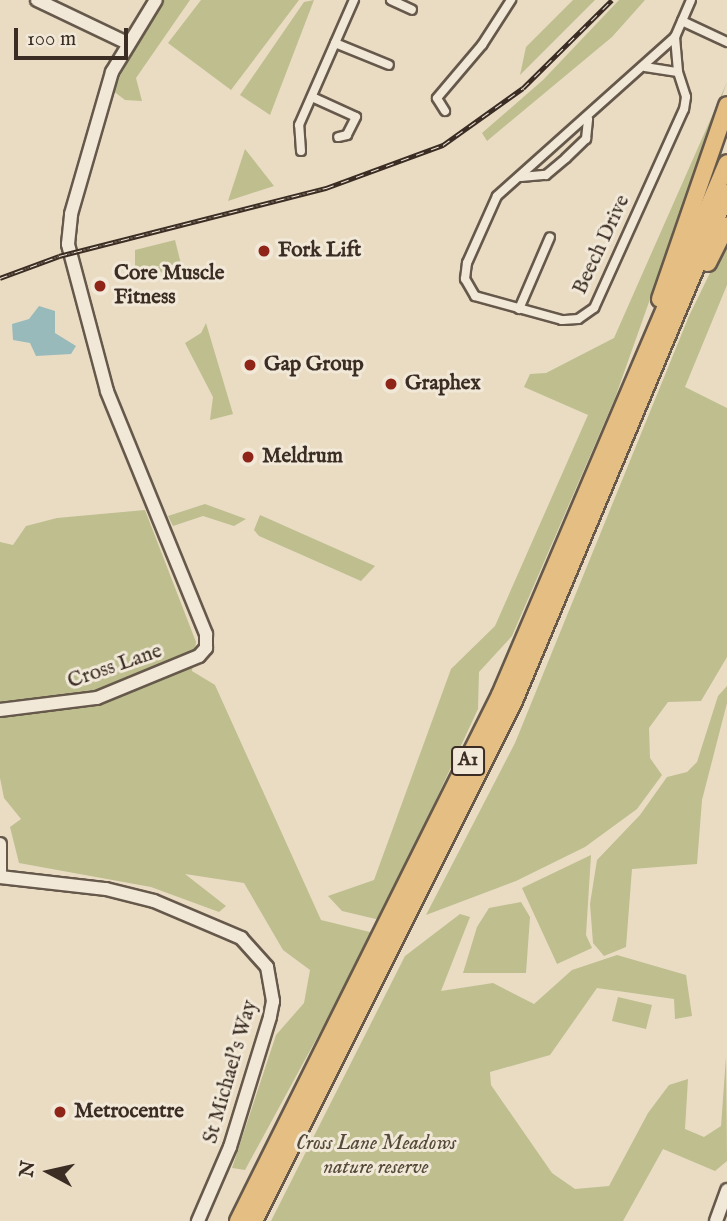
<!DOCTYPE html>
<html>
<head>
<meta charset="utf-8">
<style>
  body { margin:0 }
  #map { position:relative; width:727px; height:1221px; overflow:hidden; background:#e9dcc3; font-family:"IM FELL English",serif }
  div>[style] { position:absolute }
  .green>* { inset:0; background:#bebe8f }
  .water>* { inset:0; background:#99babb }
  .roads { filter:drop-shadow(2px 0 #66594b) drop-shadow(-2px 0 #66594b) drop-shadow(0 2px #66594b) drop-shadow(0 -2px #66594b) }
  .street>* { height:8px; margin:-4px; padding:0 4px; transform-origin:4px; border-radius:4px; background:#f1e8d8 }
  .secondary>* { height:12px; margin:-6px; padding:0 6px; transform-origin:6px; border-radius:6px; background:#f1e8d8 }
  .highway>* { height:16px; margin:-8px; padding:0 8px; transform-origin:8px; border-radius:8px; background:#e4be82 }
  .rail>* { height:5px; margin-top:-2.5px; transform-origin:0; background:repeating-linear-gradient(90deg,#f1e8d8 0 8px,#3b2d23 0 16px); box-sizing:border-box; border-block:2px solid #3b2d23 }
  .dots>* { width:19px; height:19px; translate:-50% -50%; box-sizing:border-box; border:4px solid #f1e8d8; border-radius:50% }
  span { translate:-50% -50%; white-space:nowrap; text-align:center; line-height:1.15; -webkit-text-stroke:6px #f1e8d8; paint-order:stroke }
  .shield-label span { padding:2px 5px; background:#f1e8d8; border:2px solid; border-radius:5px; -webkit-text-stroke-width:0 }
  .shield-label { font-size:19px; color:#3b2d23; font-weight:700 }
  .street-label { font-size:21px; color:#3b2d23 }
  .poi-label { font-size:21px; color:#3b2d23; font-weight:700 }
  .left { translate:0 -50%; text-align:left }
  .park-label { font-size:21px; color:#554a39; font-style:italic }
  .north { position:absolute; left:14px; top:1137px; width:70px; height:70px; -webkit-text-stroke:5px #f1e8d8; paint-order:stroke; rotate:278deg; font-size:19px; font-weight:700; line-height:28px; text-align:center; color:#3b2d23 }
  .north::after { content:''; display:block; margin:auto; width:24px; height:32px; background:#3b2d23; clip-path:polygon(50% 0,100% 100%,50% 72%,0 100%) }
  .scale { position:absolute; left:14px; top:28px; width:114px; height:32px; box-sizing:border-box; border:4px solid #3b2d23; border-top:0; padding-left:9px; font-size:21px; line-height:24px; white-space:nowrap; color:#3b2d23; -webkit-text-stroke:5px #f1e8d8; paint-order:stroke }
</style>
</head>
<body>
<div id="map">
  <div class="green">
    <i style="clip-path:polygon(164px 0,190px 0,136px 78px,142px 101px,125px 100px,112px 90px)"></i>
    <i style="clip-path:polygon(201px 0,299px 0,231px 90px,168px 43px)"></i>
    <i style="clip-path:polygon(314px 0,270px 115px,240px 95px,304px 2px)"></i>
    <i style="clip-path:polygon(573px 0,595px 0,520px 75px,526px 47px)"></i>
    <i style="clip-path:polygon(619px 0,645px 0,612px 37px,487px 141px,482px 133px,543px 80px)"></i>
    <i style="clip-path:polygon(727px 82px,615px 398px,512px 636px,479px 672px,478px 709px,380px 920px,342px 911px,328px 896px,374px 880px,451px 669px,495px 626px,588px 415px,524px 387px,530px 374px,546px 373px,614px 338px)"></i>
    <i style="clip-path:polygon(245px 149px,274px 186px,228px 201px)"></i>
    <i style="clip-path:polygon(727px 238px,727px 285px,685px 387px,727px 408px,727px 657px,701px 701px,668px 702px,649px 728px,650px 758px,662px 775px,637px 809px,585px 847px,516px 881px,426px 915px,515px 743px,689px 316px)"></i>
    <i style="clip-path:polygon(175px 240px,184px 276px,135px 268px,135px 250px)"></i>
    <i style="clip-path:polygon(206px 323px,233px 414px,210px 420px,213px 397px,185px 343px,201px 333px)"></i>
    <i style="clip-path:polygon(205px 504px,246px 519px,234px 526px,203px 516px,173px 526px,168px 516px)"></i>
    <i style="clip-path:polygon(145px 510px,196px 642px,192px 671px,215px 685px,321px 920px,374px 933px,245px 1170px,232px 1168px,276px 1035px,304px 1003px,310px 970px,283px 950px,244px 883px,185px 874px,226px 906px,219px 912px,151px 887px,19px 863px,10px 827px,21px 819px,4px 798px,0 778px,0 542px,13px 545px,26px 526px,57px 518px)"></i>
    <i style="clip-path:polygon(260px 515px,375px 566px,361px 581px,259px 536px,254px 530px)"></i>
    <i style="clip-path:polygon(727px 686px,727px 703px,702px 800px,697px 864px,632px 869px,626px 947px,604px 956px,593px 943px,590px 904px,597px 860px,640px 815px,667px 777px,687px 772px,697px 762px,718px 696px)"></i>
    <i style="clip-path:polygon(591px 855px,586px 935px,592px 948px,557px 964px,522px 888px)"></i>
    <i style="clip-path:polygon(521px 902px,530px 917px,526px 973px,463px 973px,477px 927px,489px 908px)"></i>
    <i style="clip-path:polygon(460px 914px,470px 917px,441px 991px,493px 983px,534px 1004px,572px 970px,617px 955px,686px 975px,692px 1016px,675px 1019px,674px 999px,597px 988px,550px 1055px,490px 1072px,491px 1085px,552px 1173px,575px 1189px,609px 1186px,648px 1113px,669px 1085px,688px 1079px,685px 1129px,704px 1137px,721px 1126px,726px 1057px,727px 1161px,715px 1171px,663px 1149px,623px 1221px,271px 1221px,405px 956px)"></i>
    <i style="clip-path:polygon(618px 997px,652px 1005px,646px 1029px,612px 1021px)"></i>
  </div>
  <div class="water">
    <i style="clip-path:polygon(39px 306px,55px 311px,55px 333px,76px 346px,71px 354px,36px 356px,30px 343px,13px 340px,12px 324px,29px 319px)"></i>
  </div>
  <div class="roads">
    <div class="street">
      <i style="left:391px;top:0;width:23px;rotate:25deg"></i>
      <i style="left:682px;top:21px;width:50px;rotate:25deg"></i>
      <i style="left:675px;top:37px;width:35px;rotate:85deg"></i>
      <i style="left:678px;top:72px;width:26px;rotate:72deg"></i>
      <i style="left:686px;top:97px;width:12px;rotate:99deg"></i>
      <i style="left:684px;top:109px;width:218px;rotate:114.3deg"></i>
      <i style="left:594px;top:308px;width:19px;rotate:145deg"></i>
      <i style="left:578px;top:319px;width:16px;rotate:176deg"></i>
      <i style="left:562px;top:320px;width:90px;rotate:-164.6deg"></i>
      <i style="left:475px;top:296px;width:20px;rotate:-120deg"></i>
      <i style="left:465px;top:279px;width:16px;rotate:-83deg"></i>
      <i style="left:467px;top:263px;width:73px;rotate:-65.9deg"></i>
      <i style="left:497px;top:196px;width:239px;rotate:-41.8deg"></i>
      <i style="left:675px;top:37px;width:40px;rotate:-66.6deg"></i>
      <i style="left:335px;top:43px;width:58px;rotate:22.2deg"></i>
      <i style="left:645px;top:67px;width:33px;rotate:9deg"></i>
      <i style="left:312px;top:97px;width:48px;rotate:24.4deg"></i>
      <i style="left:356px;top:117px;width:20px;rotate:117deg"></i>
      <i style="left:347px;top:135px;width:9px;rotate:167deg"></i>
      <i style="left:445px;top:111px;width:15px;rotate:-122deg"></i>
      <i style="left:437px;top:98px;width:70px;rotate:-49.7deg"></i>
      <i style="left:482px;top:45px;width:54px;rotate:-57.2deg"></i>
      <i style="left:301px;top:151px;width:26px;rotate:-94deg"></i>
      <i style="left:299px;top:125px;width:137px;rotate:-66.3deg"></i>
      <i style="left:521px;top:177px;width:25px;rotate:-5deg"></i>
      <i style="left:546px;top:175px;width:26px;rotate:-40deg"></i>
      <i style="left:566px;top:158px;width:28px;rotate:-44deg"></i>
      <i style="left:586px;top:139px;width:20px;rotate:-84deg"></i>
      <i style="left:519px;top:309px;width:78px;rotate:-66.7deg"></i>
    </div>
    <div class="secondary">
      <i style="left:37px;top:0;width:100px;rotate:25.5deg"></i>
      <i style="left:0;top:710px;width:98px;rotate:-7.1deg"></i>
      <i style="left:97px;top:698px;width:110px;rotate:-22.4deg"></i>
      <i style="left:199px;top:656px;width:11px;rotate:-49deg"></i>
      <i style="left:206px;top:648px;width:14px;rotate:-90deg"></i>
      <i style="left:206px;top:634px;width:262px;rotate:-112.2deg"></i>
      <i style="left:107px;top:391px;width:152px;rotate:-104.9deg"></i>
      <i style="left:68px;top:244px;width:30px;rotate:-84deg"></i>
      <i style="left:71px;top:214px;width:148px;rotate:-73.9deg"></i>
      <i style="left:112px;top:72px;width:84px;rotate:-58.6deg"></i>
      <i style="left:0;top:844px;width:30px;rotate:90deg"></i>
      <i style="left:0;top:877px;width:107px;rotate:6.5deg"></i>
      <i style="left:106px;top:889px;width:49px;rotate:14deg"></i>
      <i style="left:154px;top:901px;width:95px;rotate:23deg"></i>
      <i style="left:241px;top:938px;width:39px;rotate:48deg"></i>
      <i style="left:267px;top:967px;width:35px;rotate:80deg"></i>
      <i style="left:273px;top:1001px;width:16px;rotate:101deg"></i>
      <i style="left:270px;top:1017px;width:136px;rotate:107.1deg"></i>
      <i style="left:230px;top:1147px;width:81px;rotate:113.4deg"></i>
      <i style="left:716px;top:1221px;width:33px;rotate:-70deg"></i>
    </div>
    <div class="highway">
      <i style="left:708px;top:263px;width:42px;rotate:-63.4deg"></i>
      <i style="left:660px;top:299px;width:205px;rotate:-70.9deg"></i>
      <i style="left:238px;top:1221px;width:588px;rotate:-63.52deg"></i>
      <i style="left:500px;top:695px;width:578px;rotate:-66.89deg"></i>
      <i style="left:254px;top:1221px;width:581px;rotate:-63.43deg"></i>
      <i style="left:514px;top:701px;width:551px;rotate:-67.25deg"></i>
    </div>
  </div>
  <div class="rail">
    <i style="left:0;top:278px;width:63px;rotate:-20.4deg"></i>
    <i style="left:59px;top:256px;width:276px;rotate:-14.3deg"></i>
    <i style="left:326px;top:188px;width:125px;rotate:-20.2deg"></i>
    <i style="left:443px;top:145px;width:98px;rotate:-35.5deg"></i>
    <i style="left:523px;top:88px;width:125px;rotate:-44.7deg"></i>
  </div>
  <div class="dots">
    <i style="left:264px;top:251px;background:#8f2418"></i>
    <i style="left:100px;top:286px;background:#8f2418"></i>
    <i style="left:250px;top:365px;background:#8f2418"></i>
    <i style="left:391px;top:384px;background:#8f2418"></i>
    <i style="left:248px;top:457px;background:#8f2418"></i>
    <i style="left:60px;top:1112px;background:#8f2418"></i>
  </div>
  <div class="shield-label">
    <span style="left:468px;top:761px">A1</span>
  </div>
  <div class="street-label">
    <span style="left:602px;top:245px;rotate:-65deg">Beech Drive</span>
    <span style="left:115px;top:667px;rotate:-19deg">Cross Lane</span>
    <span style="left:231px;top:1072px;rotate:-74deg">St Michael's Way</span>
  </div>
  <div class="poi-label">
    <span class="left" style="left:278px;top:251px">Fork Lift</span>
    <span class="left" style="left:114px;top:286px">Core Muscle<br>Fitness</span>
    <span class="left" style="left:264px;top:365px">Gap Group</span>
    <span class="left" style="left:405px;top:384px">Graphex</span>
    <span class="left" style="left:262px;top:457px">Meldrum</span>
    <span class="left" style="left:74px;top:1112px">Metrocentre</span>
  </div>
  <div class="park-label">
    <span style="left:376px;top:1156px">Cross Lane Meadows<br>nature reserve</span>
  </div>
  <div class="north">N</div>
  <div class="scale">100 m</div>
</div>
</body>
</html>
